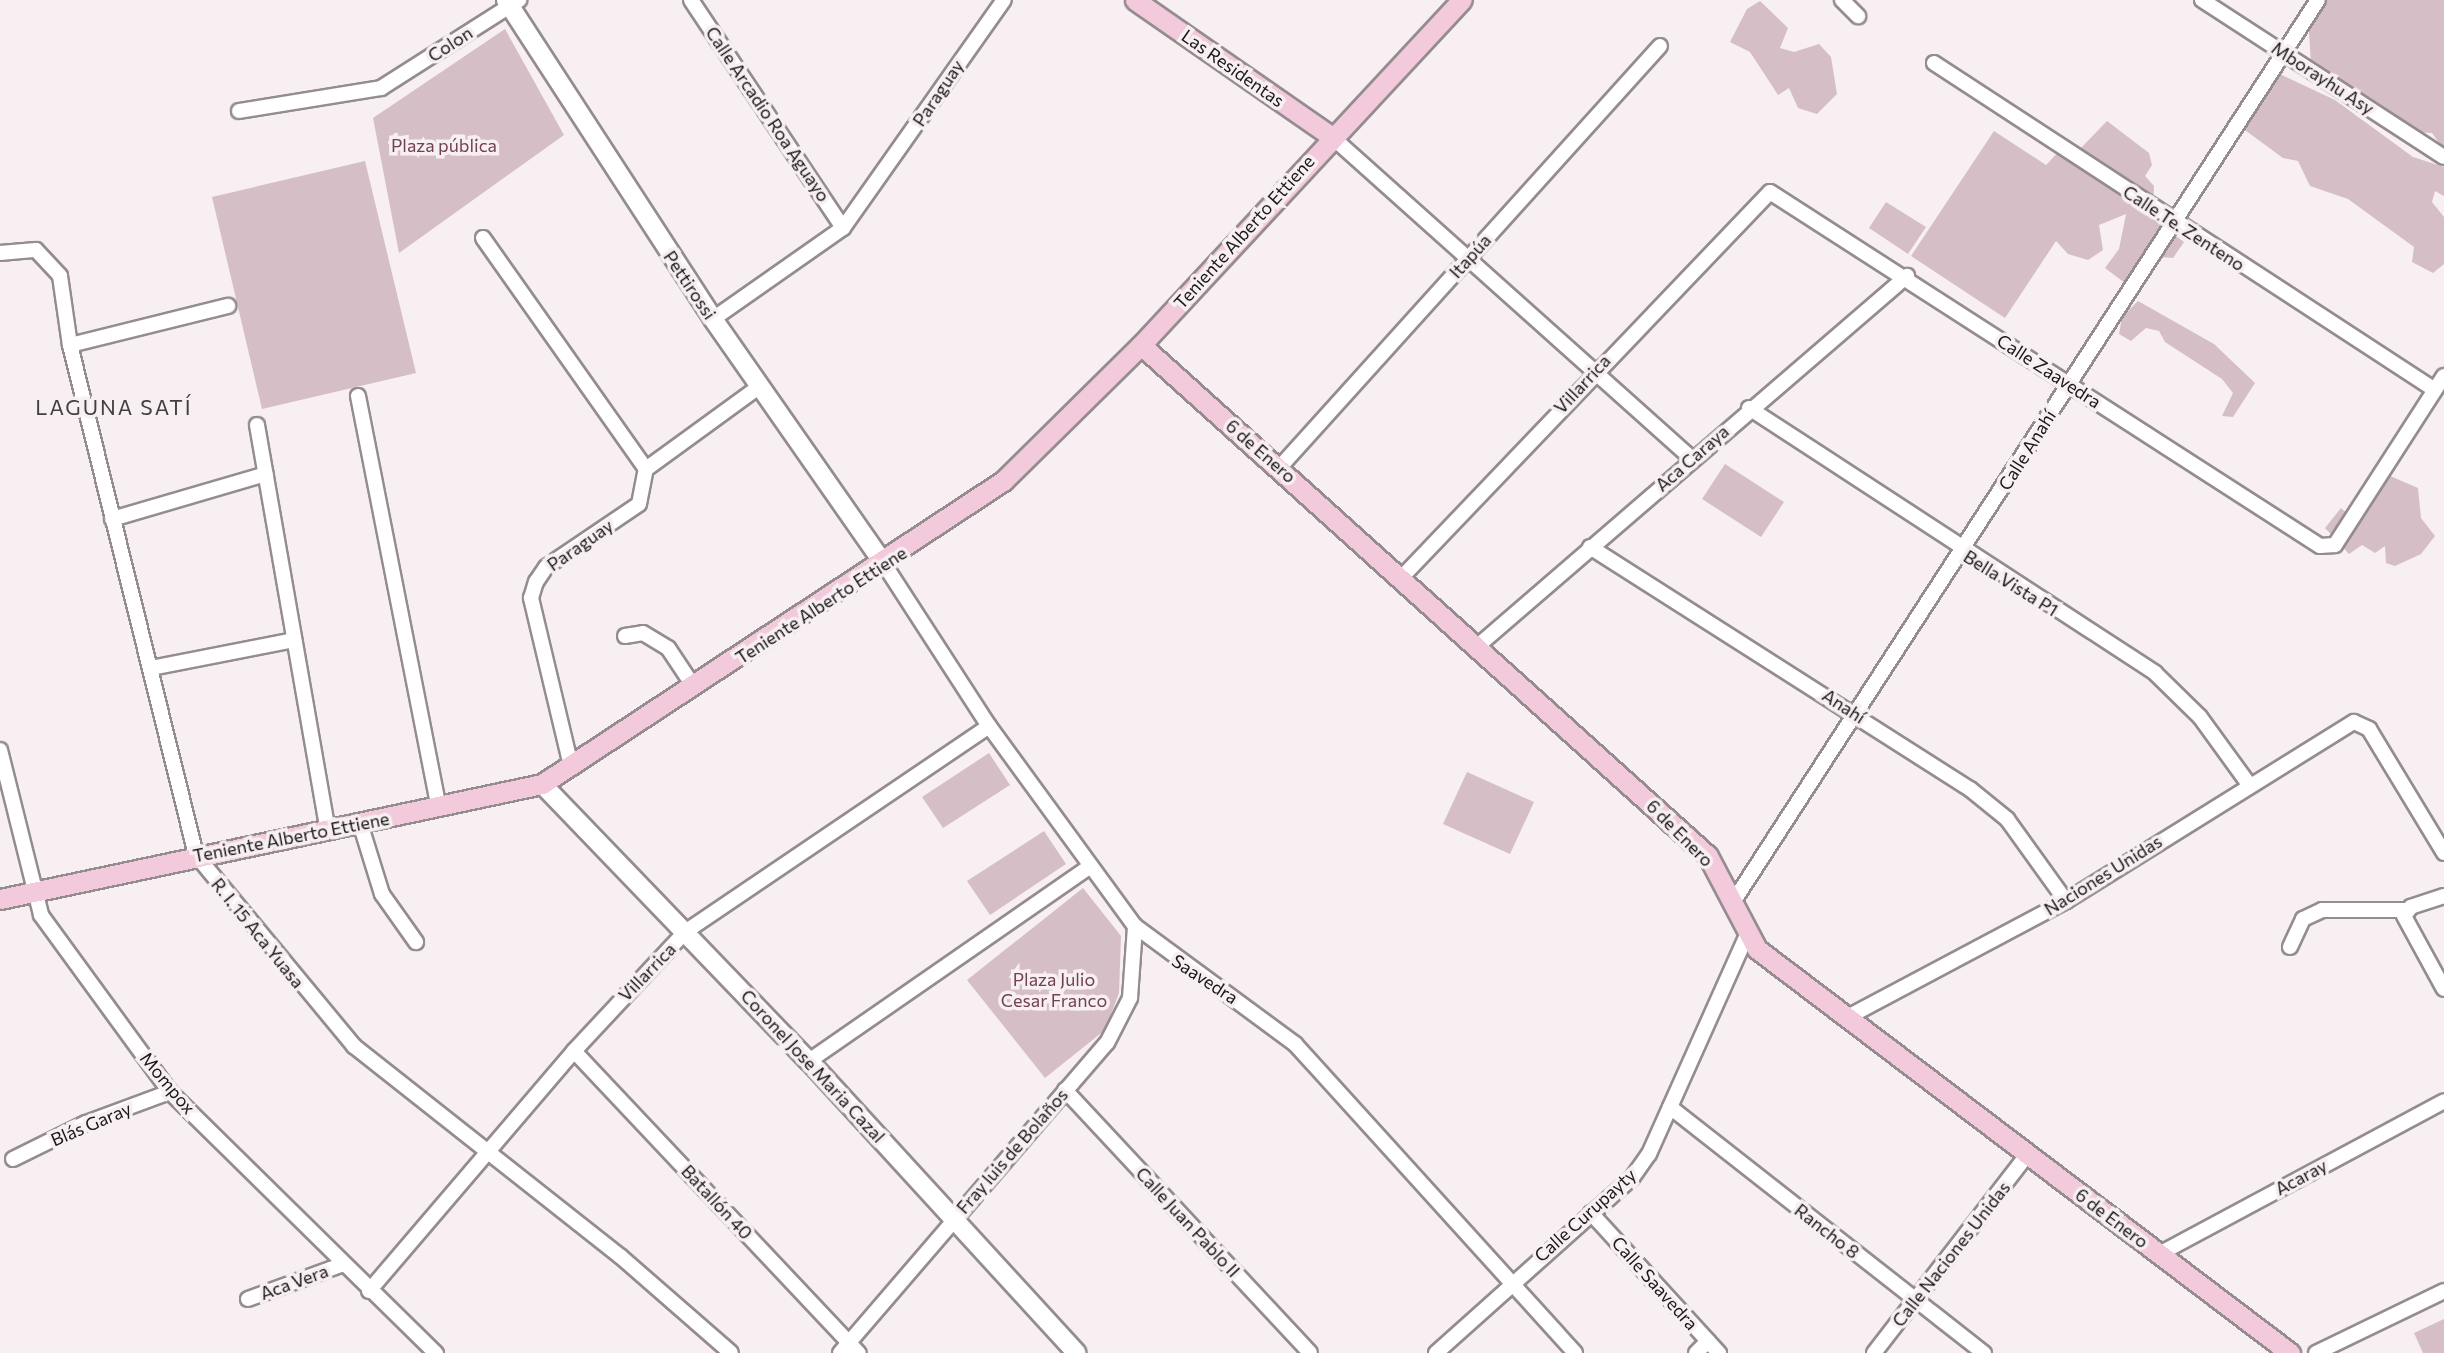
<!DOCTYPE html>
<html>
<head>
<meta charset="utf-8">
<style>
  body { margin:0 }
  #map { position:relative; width:2444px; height:1353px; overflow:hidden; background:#f7eff1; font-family:Commissioner,sans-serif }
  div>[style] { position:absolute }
  .green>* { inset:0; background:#d6bec6 }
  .roads { filter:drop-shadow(2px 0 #948c8e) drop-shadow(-2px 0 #948c8e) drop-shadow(0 2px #948c8e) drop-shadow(0 -2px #948c8e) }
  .minor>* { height:14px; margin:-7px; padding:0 7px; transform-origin:7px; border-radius:7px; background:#fff }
  .tertiary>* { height:18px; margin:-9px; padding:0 9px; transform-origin:9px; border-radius:9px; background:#fff }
  .secondary>* { height:19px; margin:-9.5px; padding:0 9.5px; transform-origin:9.5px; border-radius:9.5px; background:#f2cadc }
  span { translate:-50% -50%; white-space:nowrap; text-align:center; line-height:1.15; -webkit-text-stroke:7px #f7eff1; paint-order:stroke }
  .street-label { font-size:18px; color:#1a1718 }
  .park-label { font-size:18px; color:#714154 }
  .quarter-label { font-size:21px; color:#453e40; letter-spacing:2px }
</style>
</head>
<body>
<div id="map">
  <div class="green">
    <i style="clip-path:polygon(2307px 0,2444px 0,2444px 150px,2432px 133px,2413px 132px,2311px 64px)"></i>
    <i style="clip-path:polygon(1760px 1px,1788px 28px,1780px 48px,1794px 52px,1819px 44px,1831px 57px,1837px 94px,1817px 114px,1798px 108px,1789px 88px,1778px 95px,1750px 52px,1730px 42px,1747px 9px)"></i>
    <i style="clip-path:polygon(505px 29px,564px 135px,399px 253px,373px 118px)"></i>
    <i style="clip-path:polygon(2267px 68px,2335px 100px,2413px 157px,2444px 167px,2444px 196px,2435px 191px,2432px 202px,2444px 217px,2444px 264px,2433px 273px,2412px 262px,2414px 247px,2348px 199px,2310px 186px,2298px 161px,2283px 158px,2238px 125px)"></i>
    <i style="clip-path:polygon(2107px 121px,2149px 153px,2152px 165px,2145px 176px,2154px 186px,2153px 219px,2184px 242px,2173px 258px,2161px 257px,2146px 283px,2125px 283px,2105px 268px,2119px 249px,2126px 214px,2099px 225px,2103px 250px,2088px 260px,2068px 254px,2056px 241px,2005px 318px,1911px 256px,1994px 131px,2046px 165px,2067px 143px,2081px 148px)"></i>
    <i style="clip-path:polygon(365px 161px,416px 373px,262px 409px,212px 197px)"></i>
    <i style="clip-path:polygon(1886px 202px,1926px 227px,1908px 254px,1869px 228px)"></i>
    <i style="clip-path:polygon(2138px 301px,2214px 344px,2255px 383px,2233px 417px,2222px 416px,2233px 393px,2222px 379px,2165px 342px,2159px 331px,2146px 328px,2131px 341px,2119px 334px,2122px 317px)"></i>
    <i style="clip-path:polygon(1725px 464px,1784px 502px,1761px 537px,1702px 499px)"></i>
    <i style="clip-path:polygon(2374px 469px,2418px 488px,2421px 518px,2435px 536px,2421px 554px,2395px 566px,2386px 563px,2385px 546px,2375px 553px,2362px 545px,2349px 554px,2325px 528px,2341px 508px,2355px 521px,2362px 518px,2368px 511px,2354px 498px)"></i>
    <i style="clip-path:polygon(989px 753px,1010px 785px,943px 828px,922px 797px)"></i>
    <i style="clip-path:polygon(1467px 772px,1534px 802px,1510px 854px,1443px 824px)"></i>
    <i style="clip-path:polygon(1044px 831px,1066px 864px,990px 915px,967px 881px)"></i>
    <i style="clip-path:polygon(1083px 888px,1121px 936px,1119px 993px,1105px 1030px,1045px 1078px,967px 980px)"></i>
    <i style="clip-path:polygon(2444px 1319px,2444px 1353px,2423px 1353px,2414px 1333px)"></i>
  </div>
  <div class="roads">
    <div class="minor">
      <i style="left:691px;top:0;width:274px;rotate:56.3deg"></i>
      <i style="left:1842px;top:0;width:23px;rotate:45deg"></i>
      <i style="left:2202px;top:0;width:288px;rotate:33deg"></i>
      <i style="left:1934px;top:63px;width:598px;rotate:33.13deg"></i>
      <i style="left:239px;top:111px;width:144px;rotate:-9.2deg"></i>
      <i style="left:381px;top:88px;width:164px;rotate:-32.5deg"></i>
      <i style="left:1331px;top:136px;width:483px;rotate:41.8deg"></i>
      <i style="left:483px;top:238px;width:283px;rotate:54.8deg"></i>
      <i style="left:0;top:253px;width:36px;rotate:-5deg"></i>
      <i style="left:36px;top:250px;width:35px;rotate:47deg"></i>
      <i style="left:60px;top:276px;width:70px;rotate:81.8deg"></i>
      <i style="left:70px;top:345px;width:525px;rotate:76.12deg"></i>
      <i style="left:196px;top:855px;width:248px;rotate:50.4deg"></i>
      <i style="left:354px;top:1046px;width:339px;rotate:38.3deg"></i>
      <i style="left:620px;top:1256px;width:147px;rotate:41.1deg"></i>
      <i style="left:713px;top:319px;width:159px;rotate:-35deg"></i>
      <i style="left:843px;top:228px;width:279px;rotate:-54.8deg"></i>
      <i style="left:70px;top:345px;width:163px;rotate:-13.9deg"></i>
      <i style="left:358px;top:396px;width:420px;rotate:78.9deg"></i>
      <i style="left:1749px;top:408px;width:485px;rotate:33.1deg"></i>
      <i style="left:2155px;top:673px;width:63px;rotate:44.4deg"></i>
      <i style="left:2200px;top:717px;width:82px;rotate:54deg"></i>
      <i style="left:257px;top:425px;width:411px;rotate:80.1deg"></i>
      <i style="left:1280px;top:467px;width:567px;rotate:-47.93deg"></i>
      <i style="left:112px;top:519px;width:160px;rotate:-16.3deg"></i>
      <i style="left:1590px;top:547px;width:451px;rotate:32.5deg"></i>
      <i style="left:1970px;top:789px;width:48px;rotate:39deg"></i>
      <i style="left:2007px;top:819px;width:101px;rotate:54.3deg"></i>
      <i style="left:884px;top:564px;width:193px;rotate:57.1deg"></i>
      <i style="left:989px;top:726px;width:248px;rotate:53.9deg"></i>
      <i style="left:1135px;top:926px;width:199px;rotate:36.4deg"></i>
      <i style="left:1295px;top:1044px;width:417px;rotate:47.8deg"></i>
      <i style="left:1403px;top:576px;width:531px;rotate:-46.3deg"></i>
      <i style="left:1770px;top:192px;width:654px;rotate:32.77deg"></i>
      <i style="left:2320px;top:546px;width:15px;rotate:-4deg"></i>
      <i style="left:2335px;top:545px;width:201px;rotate:-57.2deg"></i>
      <i style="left:625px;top:636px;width:18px;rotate:-9deg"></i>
      <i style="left:643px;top:633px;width:29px;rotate:31deg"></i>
      <i style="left:668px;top:648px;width:47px;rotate:56.3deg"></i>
      <i style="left:1480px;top:644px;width:564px;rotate:-40.76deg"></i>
      <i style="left:151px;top:668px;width:146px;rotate:-11.1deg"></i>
      <i style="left:0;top:750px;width:170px;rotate:76deg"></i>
      <i style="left:41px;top:915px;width:219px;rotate:53.9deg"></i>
      <i style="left:170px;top:1092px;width:373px;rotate:44.5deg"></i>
      <i style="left:571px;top:766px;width:173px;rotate:-103.4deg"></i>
      <i style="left:531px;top:598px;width:17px;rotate:-73deg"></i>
      <i style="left:536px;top:582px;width:18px;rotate:-56deg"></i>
      <i style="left:546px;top:567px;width:112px;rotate:-34.1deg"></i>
      <i style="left:639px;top:504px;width:36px;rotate:-79deg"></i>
      <i style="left:646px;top:469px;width:140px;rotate:-36deg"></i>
      <i style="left:360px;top:823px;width:74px;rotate:72.8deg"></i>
      <i style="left:382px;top:894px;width:59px;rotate:54.7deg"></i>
      <i style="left:2444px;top:896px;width:35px;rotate:162deg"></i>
      <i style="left:2411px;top:907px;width:11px;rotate:128deg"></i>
      <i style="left:2404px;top:916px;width:83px;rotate:61.3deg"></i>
      <i style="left:1735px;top:899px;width:1071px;rotate:-57.04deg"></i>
      <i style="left:2290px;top:947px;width:31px;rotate:-65deg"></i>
      <i style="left:2303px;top:919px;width:21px;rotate:-25deg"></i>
      <i style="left:2322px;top:910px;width:83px"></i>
      <i style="left:1846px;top:1018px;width:249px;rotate:-28deg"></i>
      <i style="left:2066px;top:901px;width:339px;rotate:-31.9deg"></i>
      <i style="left:2354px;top:722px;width:17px;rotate:25deg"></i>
      <i style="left:2369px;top:729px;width:145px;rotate:58.8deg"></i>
      <i style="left:574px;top:1051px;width:415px;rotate:46.7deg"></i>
      <i style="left:809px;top:1061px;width:339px;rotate:-34.7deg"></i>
      <i style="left:1065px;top:1090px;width:359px;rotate:47deg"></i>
      <i style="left:1670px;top:1107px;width:399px;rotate:38.1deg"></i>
      <i style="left:13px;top:1159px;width:81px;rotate:-26.3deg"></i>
      <i style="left:86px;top:1123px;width:90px;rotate:-20.3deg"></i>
      <i style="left:1591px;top:1213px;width:190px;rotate:47.6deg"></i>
      <i style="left:2159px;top:1254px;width:323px;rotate:-28.2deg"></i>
      <i style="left:369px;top:1291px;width:316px;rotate:-49.5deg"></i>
      <i style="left:574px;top:1051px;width:163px;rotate:-47deg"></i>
      <i style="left:685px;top:932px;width:367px;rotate:-34.1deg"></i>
      <i style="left:248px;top:1299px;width:99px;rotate:-20.1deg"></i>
      <i style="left:840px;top:1353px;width:409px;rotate:-49.3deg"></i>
      <i style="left:1107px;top:1043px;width:51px;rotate:-62.9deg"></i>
      <i style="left:1130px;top:998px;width:72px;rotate:-86deg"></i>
      <i style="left:1436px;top:1353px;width:263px;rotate:-41.8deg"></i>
      <i style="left:1632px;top:1178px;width:29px;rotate:-55deg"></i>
      <i style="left:1649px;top:1154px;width:240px;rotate:-65.9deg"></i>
      <i style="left:1696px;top:1353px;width:17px;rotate:-45deg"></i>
      <i style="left:1874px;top:1353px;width:252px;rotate:-52.3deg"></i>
      <i style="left:2316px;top:1353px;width:142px;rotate:-25.8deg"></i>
    </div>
    <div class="tertiary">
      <i style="left:506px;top:0;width:380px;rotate:57deg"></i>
      <i style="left:713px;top:319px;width:299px;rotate:55.1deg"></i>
      <i style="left:542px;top:784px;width:385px;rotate:46.1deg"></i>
      <i style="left:809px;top:1061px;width:396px;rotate:47.5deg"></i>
    </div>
    <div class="secondary">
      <i style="left:1135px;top:0;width:239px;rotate:34.8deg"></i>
      <i style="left:1141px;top:345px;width:763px;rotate:42.03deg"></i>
      <i style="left:1708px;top:856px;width:105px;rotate:62.2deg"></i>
      <i style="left:1757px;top:949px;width:669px;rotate:37.16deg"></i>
      <i style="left:0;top:899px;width:554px;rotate:-11.98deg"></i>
      <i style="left:542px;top:784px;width:552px;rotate:-33.32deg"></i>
      <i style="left:1003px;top:481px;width:194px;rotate:-44.6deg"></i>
      <i style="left:1141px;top:345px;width:471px;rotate:-47.1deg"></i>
    </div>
  </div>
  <div class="street-label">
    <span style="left:450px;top:44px;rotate:-33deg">Colon</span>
    <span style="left:1233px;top:68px;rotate:35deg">Las Residentas</span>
    <span style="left:2323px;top:78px;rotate:33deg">Mborayhu Asy</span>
    <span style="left:938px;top:93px;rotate:-56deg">Paraguay</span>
    <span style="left:768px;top:114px;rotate:56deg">Calle Arcadio Roa Aguayo</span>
    <span style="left:2184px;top:228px;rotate:33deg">Calle Te. Zenteno</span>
    <span style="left:1244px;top:232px;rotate:-48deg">Teniente Alberto Ettiene</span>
    <span style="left:1470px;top:256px;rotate:-48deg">Itapúa</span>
    <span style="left:690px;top:285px;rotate:56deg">Pettirossi</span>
    <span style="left:2049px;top:371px;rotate:33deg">Calle Zaavedra</span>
    <span style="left:1582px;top:384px;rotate:-47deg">Villarrica</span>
    <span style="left:2027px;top:450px;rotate:-58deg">Calle Anahí</span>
    <span style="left:1261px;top:451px;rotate:41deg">6 de Enero</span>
    <span style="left:1692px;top:458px;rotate:-41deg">Aca Caraya</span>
    <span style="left:580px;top:545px;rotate:-35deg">Paraguay</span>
    <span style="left:2011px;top:583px;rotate:32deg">Bella Vista P1</span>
    <span style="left:821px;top:605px;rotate:-33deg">Teniente Alberto Ettiene</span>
    <span style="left:1844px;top:706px;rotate:33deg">Anahí</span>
    <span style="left:1680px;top:833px;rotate:45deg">6 de Enero</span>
    <span style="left:291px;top:837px;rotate:-11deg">Teniente Alberto Ettiene</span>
    <span style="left:2103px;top:875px;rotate:-32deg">Naciones Unidas</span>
    <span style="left:258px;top:933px;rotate:51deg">R. I. 15 Aca Yuasa</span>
    <span style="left:647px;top:972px;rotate:-46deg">Villarrica</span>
    <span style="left:1205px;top:979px;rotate:33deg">Saavedra</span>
    <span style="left:813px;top:1066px;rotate:47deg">Coronel Jose Maria Cazal</span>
    <span style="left:168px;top:1083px;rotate:50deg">Mompox</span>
    <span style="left:91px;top:1124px;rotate:-23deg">Blás Garay</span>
    <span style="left:1012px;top:1151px;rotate:-49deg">Fray luis de Bolaños</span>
    <span style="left:2301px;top:1177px;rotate:-28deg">Acaray</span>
    <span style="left:717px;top:1202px;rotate:47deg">Batallón 40</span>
    <span style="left:1585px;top:1215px;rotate:-42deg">Calle Curupayty</span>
    <span style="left:2112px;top:1218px;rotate:37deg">6 de Enero</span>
    <span style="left:1188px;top:1222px;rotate:47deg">Calle Juan Pablo II</span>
    <span style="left:1827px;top:1231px;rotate:38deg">Rancho 8</span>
    <span style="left:1951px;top:1254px;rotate:-52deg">Calle Naciones Unidas</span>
    <span style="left:294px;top:1282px;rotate:-20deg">Aca Vera</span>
    <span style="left:1655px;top:1283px;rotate:48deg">Calle Saavedra</span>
  </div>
  <div class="park-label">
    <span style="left:444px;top:145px">Plaza pública</span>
    <span style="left:1054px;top:990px">Plaza Julio<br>Cesar Franco</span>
  </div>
  <div class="quarter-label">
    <span style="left:114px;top:407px">LAGUNA SATÍ</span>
  </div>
</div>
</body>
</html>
